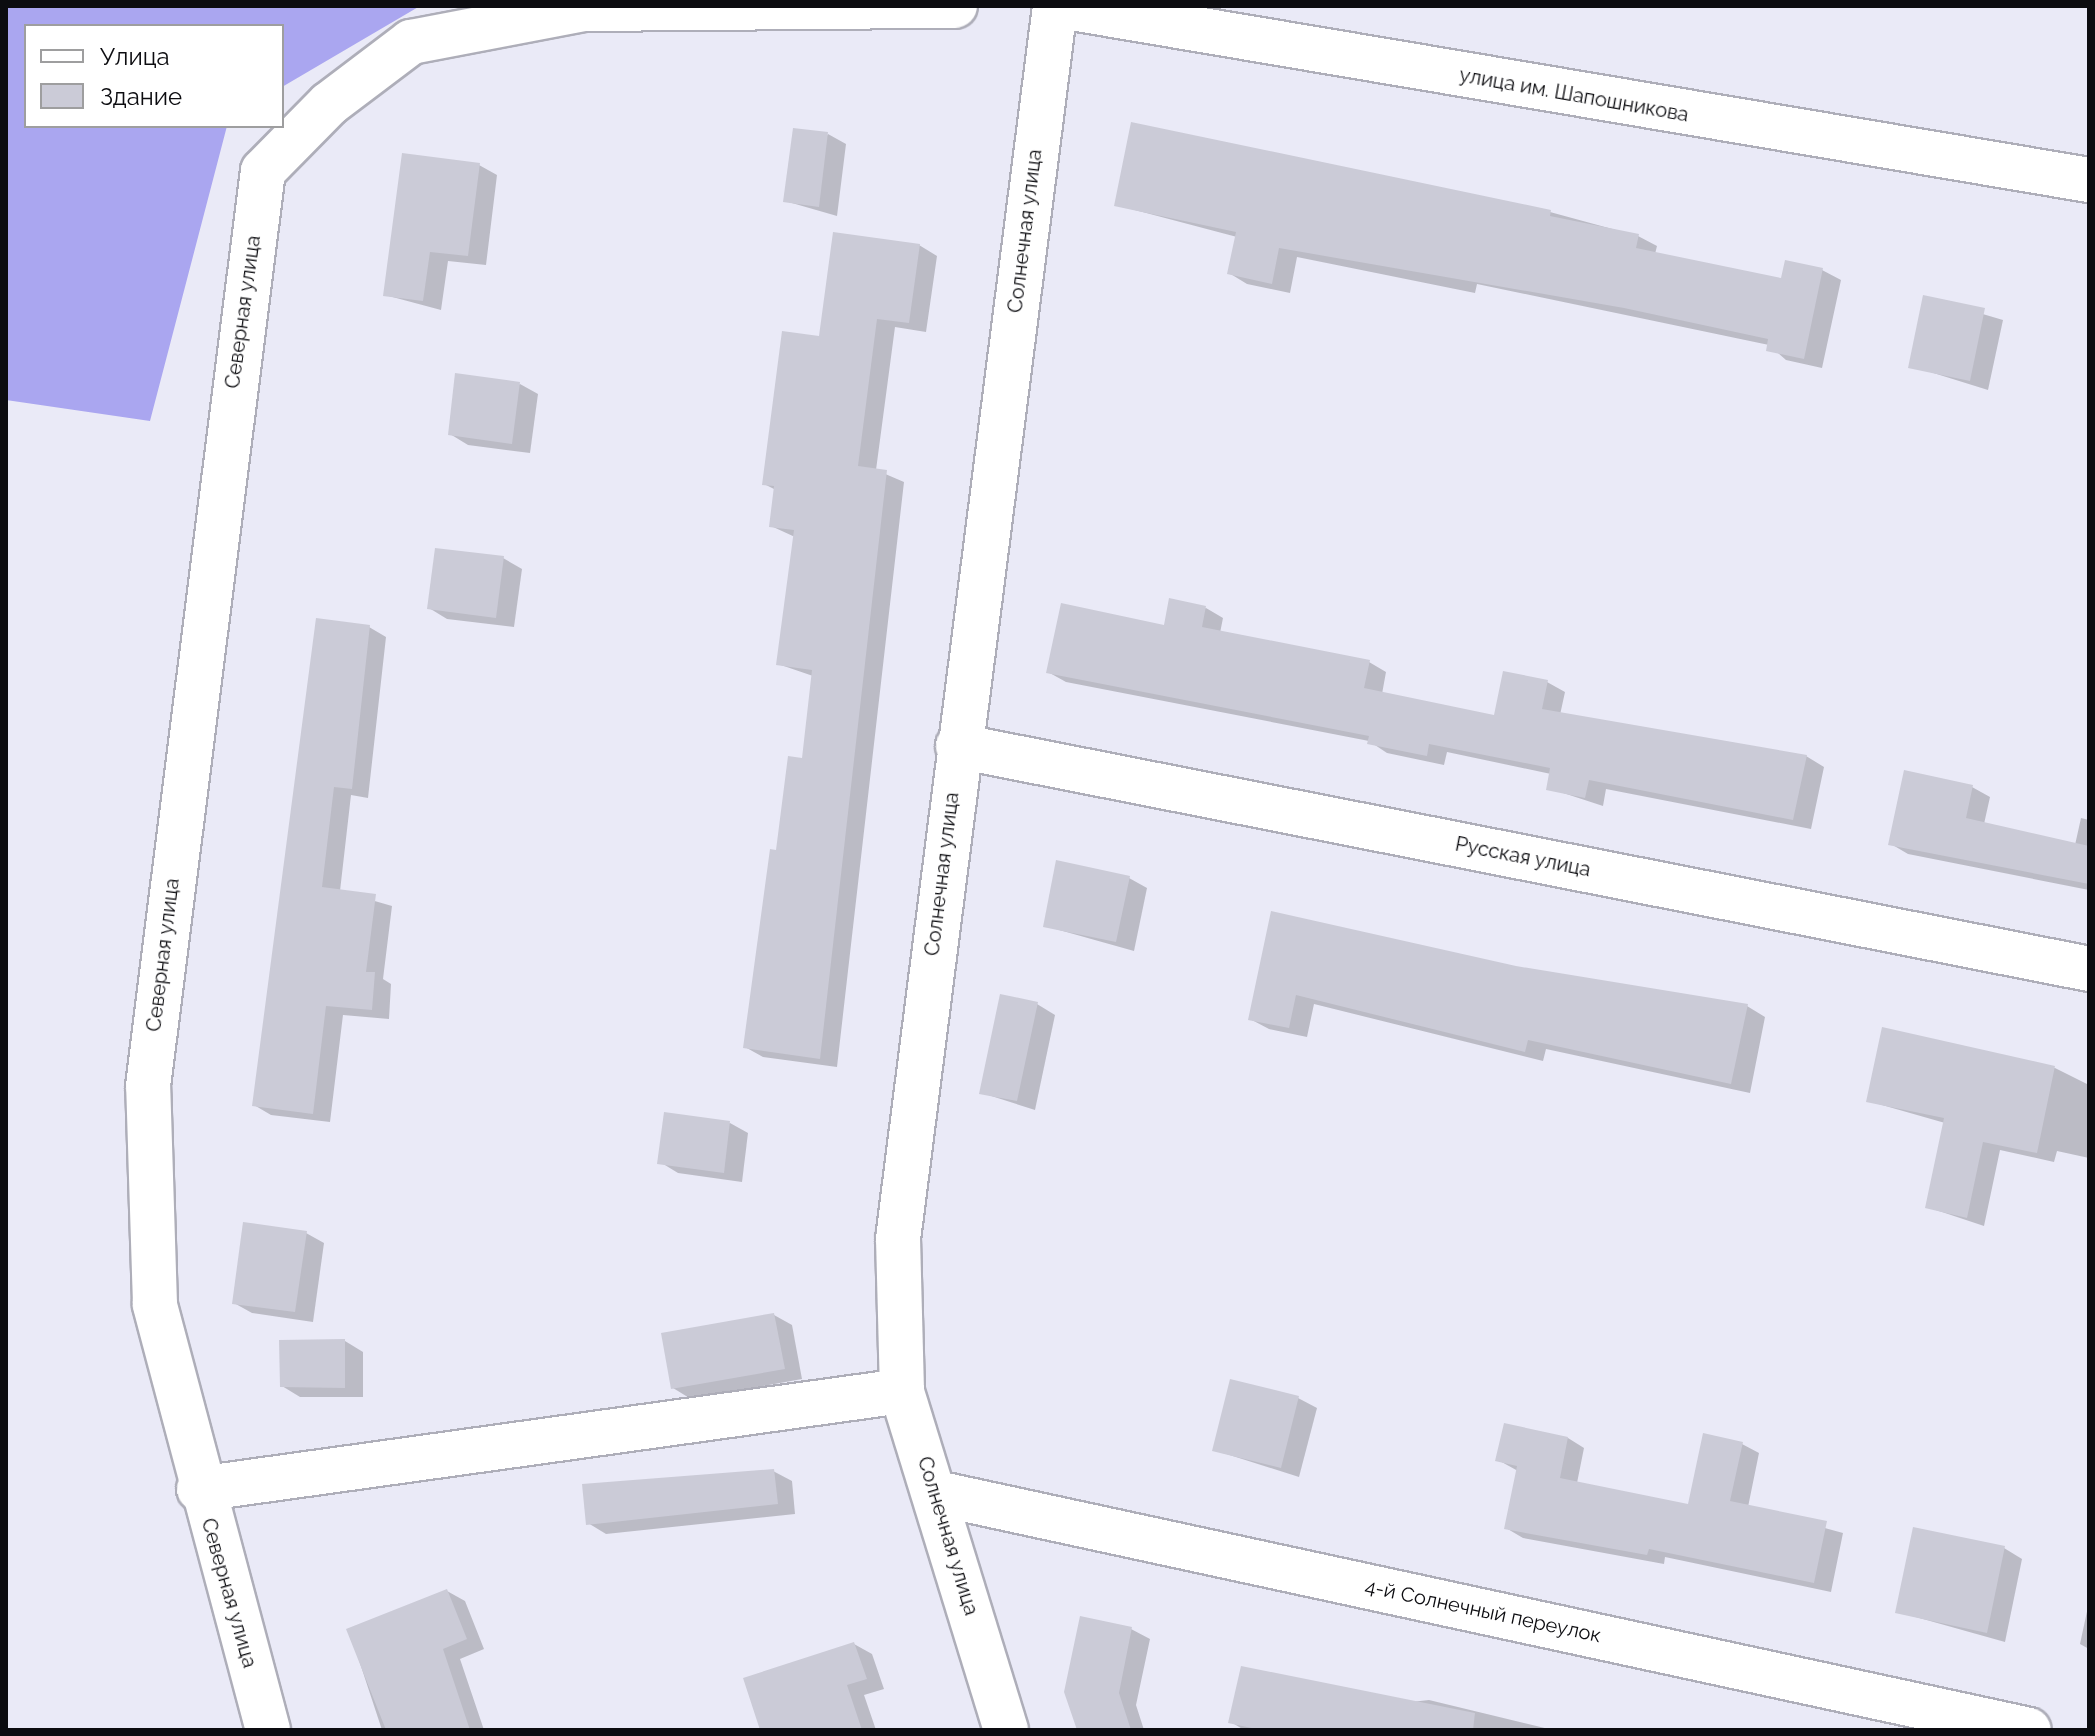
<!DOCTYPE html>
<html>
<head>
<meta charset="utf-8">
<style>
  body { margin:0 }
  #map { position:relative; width:2095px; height:1736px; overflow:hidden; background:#eaeaf7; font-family:Raleway,sans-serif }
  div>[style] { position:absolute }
  .forest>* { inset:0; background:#aaa6f0 }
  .shadow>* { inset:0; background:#0003 }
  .building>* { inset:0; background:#cbcbd7 }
  .roads { filter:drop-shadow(2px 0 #aeaeb9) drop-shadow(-2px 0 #aeaeb9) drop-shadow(0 2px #aeaeb9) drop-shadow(0 -2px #aeaeb9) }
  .minor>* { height:44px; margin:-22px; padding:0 22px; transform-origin:22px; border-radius:22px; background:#fff }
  span { translate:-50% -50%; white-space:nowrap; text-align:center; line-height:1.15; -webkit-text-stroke:6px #fff; paint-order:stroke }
  .street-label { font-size:20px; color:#0c0c10 }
  .frame { position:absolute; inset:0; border:8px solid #0c0c10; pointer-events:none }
  .legend { position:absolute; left:24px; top:24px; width:260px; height:104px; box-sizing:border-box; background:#fff; border:2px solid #9e9e9f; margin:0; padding:10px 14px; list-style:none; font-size:24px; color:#0c0c10 }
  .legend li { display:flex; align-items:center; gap:16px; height:40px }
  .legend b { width:40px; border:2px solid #9e9e9f }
</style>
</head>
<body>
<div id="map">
  <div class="forest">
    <i style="clip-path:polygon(6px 6px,420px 6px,282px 87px,282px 26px,26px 26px,26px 126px,227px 126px,150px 421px,6px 400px)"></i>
  </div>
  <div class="shadow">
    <i style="clip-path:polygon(828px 134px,846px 144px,837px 216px,785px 201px)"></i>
    <i style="clip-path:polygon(479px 165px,497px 175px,486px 265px,448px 261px,441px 310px,385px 295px)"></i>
    <i style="clip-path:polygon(1116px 205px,1550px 212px,1638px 236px,1657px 246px,1655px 254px,1783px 281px,1822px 270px,1841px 280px,1822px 368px,1786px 360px,1769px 345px,1477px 284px,1475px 293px,1297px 257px,1290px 293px,1247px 284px,1229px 273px,1237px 237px)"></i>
    <i style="clip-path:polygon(919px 245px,937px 256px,926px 332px,895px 327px,876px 470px,904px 482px,837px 1067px,763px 1057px,745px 1047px,778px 852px,804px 760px,813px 676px,778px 664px,795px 537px,771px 526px,776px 490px,764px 484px,821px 339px)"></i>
    <i style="clip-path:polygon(1925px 297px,2003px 320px,1988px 390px,1911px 366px)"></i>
    <i style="clip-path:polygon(520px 384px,538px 394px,530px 453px,468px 445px,450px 434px)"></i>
    <i style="clip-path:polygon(503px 558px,522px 569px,514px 627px,447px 619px,429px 608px)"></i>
    <i style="clip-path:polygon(1206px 608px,1223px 618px,1220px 633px,1369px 662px,1386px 672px,1382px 694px,1495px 717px,1547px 682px,1565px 692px,1560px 715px,1806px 756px,1824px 767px,1811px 829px,1606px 789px,1603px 806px,1548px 788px,1551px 774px,1447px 752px,1444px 765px,1387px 753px,1369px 741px,1066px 682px,1048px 672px)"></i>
    <i style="clip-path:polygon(369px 627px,386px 637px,368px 798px,351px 795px,340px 891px,392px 906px,383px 979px,391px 984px,389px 1019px,343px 1015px,330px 1122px,271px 1115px,254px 1105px)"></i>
    <i style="clip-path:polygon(1972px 787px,1990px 797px,1984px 824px,2075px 845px,2081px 818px,2089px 820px,2089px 890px,1908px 854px,1891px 844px)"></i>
    <i style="clip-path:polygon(1129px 878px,1147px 888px,1134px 951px,1045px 926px)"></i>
    <i style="clip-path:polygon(1272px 914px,1515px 968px,1747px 1006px,1765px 1017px,1750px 1093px,1546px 1049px,1543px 1061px,1314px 1004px,1307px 1037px,1269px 1029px,1250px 1019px)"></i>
    <i style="clip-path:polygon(1037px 1004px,1055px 1015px,1035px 1110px,982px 1093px)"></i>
    <i style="clip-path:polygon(2055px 1068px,2089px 1085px,2089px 1158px,2057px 1151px,2054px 1162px,2000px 1150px,1984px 1226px,1927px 1207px,1945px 1123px,1868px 1101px)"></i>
    <i style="clip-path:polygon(730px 1123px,748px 1133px,742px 1182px,678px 1173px,660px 1162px)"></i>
    <i style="clip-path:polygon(306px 1233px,324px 1243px,313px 1322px,252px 1313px,234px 1303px)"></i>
    <i style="clip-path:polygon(774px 1315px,792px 1325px,802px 1379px,691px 1399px,673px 1388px)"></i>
    <i style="clip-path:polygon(345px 1341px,363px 1352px,363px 1397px,300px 1397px,282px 1386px)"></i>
    <i style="clip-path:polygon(1298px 1398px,1317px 1408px,1299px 1477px,1214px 1450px)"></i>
    <i style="clip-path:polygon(1568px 1438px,1584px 1448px,1577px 1483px,1689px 1506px,1742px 1444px,1759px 1453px,1748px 1507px,1843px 1533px,1831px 1592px,1665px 1557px,1664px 1564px,1523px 1538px,1506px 1528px,1518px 1471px,1498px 1460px)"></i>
    <i style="clip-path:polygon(773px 1471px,792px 1481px,795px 1514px,606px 1534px,588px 1523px)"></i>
    <i style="clip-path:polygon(2004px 1548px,2022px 1559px,2005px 1642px,1898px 1612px)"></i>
    <i style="clip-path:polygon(447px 1591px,465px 1601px,484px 1649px,460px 1659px,484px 1730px,382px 1730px,349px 1630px)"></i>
    <i style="clip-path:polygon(2089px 1602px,2089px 1649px,2080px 1644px)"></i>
    <i style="clip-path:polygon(1131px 1629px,1150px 1639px,1136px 1705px,1144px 1730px,1079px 1730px)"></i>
    <i style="clip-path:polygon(854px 1644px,872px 1654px,884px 1689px,864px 1695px,876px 1730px,783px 1730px)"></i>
    <i style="clip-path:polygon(1429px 1700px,1553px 1730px,1244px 1730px,1231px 1722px)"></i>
  </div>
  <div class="building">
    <i style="clip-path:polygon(1131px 122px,1551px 210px,1550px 216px,1639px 234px,1636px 248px,1781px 278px,1785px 260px,1823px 268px,1804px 359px,1766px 351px,1768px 339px,1624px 308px,1279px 248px,1272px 284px,1227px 274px,1236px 232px,1114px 206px)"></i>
    <i style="clip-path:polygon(793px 128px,828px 132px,819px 207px,783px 202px)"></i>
    <i style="clip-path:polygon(402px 153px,480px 163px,468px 256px,430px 252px,423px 301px,383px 296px)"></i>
    <i style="clip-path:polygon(833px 232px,920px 244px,909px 323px,877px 319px,858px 466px,887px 470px,820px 1059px,743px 1048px,770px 849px,776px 850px,788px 756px,802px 758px,812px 670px,776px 665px,794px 530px,769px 527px,774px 486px,762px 485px,782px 331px,819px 336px)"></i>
    <i style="clip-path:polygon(1923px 295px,1985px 308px,1970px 381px,1908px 368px)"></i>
    <i style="clip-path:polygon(455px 373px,520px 382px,512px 444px,448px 435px)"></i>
    <i style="clip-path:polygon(435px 548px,504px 556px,496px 618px,427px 609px)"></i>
    <i style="clip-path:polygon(1169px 598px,1206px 606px,1202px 627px,1370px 660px,1364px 688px,1494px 715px,1503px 671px,1548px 680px,1542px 709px,1807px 755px,1793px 820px,1589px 780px,1585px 798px,1546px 790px,1550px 768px,1429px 744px,1427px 756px,1367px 744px,1369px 736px,1046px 673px,1061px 603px,1164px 625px)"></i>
    <i style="clip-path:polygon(316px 618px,370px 625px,352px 789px,334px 787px,322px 887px,376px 894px,366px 972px,375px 972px,372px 1010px,326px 1006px,313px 1114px,252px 1106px)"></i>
    <i style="clip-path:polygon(1904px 770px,1973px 785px,1966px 818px,2089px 846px,2089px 884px,1888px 845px)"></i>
    <i style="clip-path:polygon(1056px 860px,1130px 876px,1116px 942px,1043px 927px)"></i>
    <i style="clip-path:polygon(1271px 911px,1516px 966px,1748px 1004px,1731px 1084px,1528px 1040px,1525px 1052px,1296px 995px,1289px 1028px,1248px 1020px)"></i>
    <i style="clip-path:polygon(1000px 994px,1038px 1002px,1017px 1101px,979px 1094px)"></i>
    <i style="clip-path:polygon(1882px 1027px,2055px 1066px,2037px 1153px,1983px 1142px,1967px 1218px,1925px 1208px,1944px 1118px,1866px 1102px)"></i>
    <i style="clip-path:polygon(664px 1112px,730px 1121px,724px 1173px,657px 1164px)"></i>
    <i style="clip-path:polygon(243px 1222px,307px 1231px,295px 1312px,232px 1304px)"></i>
    <i style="clip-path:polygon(774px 1313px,785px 1369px,671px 1389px,661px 1333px)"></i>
    <i style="clip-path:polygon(345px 1339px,345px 1388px,280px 1387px,279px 1340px)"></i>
    <i style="clip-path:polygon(1230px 1379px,1299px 1396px,1281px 1468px,1212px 1451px)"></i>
    <i style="clip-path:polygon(1504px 1423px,1568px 1437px,1560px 1478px,1688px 1504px,1703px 1433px,1743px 1442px,1730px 1501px,1827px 1521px,1814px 1583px,1649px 1549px,1647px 1555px,1504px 1529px,1517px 1466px,1495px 1461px)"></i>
    <i style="clip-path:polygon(774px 1469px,778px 1504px,586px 1525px,582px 1484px)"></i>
    <i style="clip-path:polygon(1913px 1527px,2005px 1546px,1987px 1633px,1895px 1613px)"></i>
    <i style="clip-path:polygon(447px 1589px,467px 1639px,443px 1649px,470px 1730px,386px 1730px,346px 1629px)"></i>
    <i style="clip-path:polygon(1080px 1616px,1132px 1627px,1119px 1693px,1131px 1730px,1077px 1730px,1064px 1692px)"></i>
    <i style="clip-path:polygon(854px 1642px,867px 1679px,847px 1685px,862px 1730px,760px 1730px,743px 1678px)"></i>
    <i style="clip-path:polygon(1241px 1666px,1475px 1713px,1473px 1730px,1261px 1730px,1228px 1723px)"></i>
  </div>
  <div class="roads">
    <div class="minor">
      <i style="left:1060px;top:6px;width:1044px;rotate:9.6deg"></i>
      <i style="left:958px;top:746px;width:1153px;rotate:11.15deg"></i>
      <i style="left:199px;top:1489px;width:710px;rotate:-7.94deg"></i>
      <i style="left:936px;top:1493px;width:1118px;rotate:12.23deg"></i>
      <i style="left:268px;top:1730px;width:441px;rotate:-104.9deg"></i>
      <i style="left:155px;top:1304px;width:218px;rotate:-91.8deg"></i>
      <i style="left:148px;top:1086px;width:922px;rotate:-82.84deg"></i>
      <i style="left:263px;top:171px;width:94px;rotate:-45.4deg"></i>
      <i style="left:329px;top:104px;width:103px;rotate:-37.1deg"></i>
      <i style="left:411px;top:42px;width:176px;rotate:-10.8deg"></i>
      <i style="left:584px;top:9px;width:371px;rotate:-0.5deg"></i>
      <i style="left:1006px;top:1730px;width:355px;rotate:-107.1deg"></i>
      <i style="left:902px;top:1391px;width:152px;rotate:-91.5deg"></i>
      <i style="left:898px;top:1239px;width:1243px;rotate:-82.74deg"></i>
    </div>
  </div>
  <div class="street-label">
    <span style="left:1574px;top:95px;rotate:10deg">улица им. Шапошникова</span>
    <span style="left:1025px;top:231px;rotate:-83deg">Солнечная улица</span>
    <span style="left:243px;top:312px;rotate:-82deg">Северная улица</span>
    <span style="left:1523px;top:857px;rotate:11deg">Русская улица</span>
    <span style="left:942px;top:874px;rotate:-83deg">Солнечная улица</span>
    <span style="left:163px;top:955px;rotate:-83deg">Северная улица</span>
    <span style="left:948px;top:1536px;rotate:73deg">Солнечная улица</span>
    <span style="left:229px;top:1593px;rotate:74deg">Северная улица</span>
    <span style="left:1483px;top:1611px;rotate:12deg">4-й Солнечный переулок</span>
  </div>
  <div class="frame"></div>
  <ul class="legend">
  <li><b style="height:10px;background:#fff"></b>Улица</li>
  <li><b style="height:22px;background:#cbcbd7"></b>Здание</li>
  </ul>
</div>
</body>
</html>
